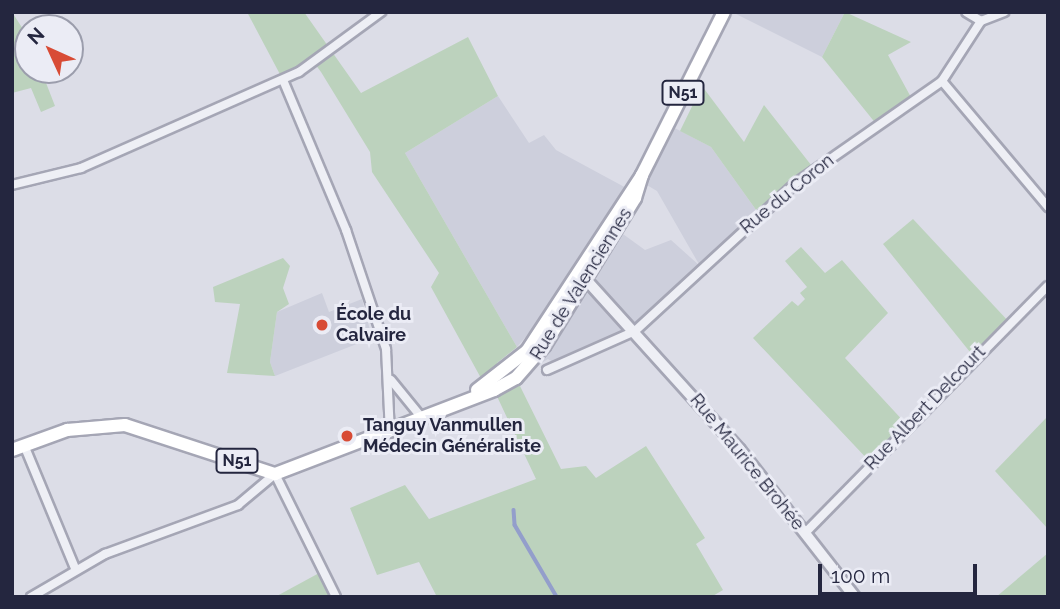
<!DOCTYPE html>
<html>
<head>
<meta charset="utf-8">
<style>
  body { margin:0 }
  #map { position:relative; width:1060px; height:609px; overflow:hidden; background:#dcdde7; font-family:Raleway,sans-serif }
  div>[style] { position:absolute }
  .built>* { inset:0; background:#cdcfdc }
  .green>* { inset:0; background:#bcd2bd }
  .stream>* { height:3.5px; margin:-1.75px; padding:0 1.75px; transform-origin:1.75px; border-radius:1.75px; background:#939ecb }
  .roads { filter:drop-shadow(2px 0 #a5a6b5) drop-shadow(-2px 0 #a5a6b5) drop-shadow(0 2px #a5a6b5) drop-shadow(0 -2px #a5a6b5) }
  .minor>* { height:8px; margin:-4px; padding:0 4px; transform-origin:4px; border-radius:4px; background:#eeeff5 }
  .tertiary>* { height:10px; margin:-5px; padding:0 5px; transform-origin:5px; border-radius:5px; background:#eeeff5 }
  .primary>* { height:12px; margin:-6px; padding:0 6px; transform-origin:6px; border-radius:6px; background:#fff }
  .dots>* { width:19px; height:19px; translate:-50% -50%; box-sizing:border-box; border:4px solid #ebecf5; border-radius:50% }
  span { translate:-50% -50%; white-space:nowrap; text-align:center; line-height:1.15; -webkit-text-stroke:6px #ebecf5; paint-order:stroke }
  .shield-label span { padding:2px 5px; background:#ebecf5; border:2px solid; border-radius:5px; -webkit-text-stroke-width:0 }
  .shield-label { font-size:16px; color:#24263f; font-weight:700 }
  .street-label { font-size:18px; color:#24263f }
  .poi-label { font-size:18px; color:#24263f; font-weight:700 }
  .left { translate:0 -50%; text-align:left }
  .frame { position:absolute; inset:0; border:14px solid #24263f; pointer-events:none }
  .north { position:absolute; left:14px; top:14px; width:70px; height:70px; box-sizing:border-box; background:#ebecf5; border:2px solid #9b9dac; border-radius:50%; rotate:315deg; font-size:19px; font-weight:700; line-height:28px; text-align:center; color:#24263f }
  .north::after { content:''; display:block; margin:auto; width:24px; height:32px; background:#d84b35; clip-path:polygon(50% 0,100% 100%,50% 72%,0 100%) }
  .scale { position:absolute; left:818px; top:564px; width:159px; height:32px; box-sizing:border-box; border:4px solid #24263f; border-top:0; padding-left:9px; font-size:21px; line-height:24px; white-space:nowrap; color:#24263f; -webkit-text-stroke:5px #ebecf5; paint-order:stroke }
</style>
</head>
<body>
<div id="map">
  <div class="built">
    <i style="clip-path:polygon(732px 12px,845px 12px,822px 57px)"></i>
    <i style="clip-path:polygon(498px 96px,529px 143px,544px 135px,556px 150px,630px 190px,565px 291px,517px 347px,405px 153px)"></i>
    <i style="clip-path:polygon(667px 124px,711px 147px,759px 214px,635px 331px,562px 368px,548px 359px,538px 365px,535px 358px,616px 229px,645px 250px,671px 240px,700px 266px,657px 191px,640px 181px)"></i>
    <i style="clip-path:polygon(322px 293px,329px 312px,362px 299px,372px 338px,275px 376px,270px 362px,277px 312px)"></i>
  </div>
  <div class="green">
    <i style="clip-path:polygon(12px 12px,28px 37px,28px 70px,41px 70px,55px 106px,41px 112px,31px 88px,12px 93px)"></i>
    <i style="clip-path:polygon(247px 12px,304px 12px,361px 93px,468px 37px,498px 96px,405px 153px,517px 347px,497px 363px,503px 375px,482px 380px,431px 287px,439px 273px,372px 172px,370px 152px,321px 72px,315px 64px,283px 80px)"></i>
    <i style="clip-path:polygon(845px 12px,911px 42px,888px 55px,913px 101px,877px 125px,822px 57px)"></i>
    <i style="clip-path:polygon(702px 86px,744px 142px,764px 105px,815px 170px,759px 214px,711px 147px,680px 131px)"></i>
    <i style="clip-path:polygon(913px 219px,1010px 323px,974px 357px,883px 244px)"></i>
    <i style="clip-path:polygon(801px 247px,825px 273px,842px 260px,888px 313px,845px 358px,907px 425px,871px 463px,753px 338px,792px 301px,798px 306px,805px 299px,800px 293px,807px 287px,785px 261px)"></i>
    <i style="clip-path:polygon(283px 258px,290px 266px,283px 288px,289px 304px,277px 312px,270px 362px,275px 376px,227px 373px,240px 304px,215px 302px,213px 287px)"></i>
    <i style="clip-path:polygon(516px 378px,561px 469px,586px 466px,596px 478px,646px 446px,705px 538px,696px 544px,723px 590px,711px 597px,437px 597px,419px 562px,377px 575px,350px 508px,405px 485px,429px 519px,536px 479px,494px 390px)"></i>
    <i style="clip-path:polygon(1048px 416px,1048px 529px,995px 471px)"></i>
    <i style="clip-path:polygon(1048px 553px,1048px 597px,996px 597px)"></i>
    <i style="clip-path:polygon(321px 572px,336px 597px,275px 597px)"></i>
  </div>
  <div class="stream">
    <i style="left:514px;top:510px;width:15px;rotate:86deg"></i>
    <i style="left:515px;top:525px;width:83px;rotate:59.7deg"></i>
  </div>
  <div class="roads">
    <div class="minor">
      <i style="left:981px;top:21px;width:25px;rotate:-21deg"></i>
      <i style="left:283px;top:80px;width:163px;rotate:67.2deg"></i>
      <i style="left:346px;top:230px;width:126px;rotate:71.4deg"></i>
      <i style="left:386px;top:349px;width:84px;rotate:87.3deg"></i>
      <i style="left:942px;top:81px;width:165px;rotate:49.9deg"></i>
      <i style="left:12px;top:185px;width:71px;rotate:-13.8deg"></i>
      <i style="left:81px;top:168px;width:238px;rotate:-23.8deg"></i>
      <i style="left:299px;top:72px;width:102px;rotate:-36.2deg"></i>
      <i style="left:547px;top:370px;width:96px;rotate:-23.9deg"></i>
      <i style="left:635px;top:331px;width:219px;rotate:-42.6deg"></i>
      <i style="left:796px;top:183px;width:178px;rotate:-34.9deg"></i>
      <i style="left:942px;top:81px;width:72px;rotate:-57deg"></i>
      <i style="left:981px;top:21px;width:17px;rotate:-149deg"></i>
      <i style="left:391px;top:380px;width:49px;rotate:50.8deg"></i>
      <i style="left:24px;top:445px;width:133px;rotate:67.5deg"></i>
      <i style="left:805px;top:533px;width:346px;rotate:-45.5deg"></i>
      <i style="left:31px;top:597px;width:86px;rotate:-30.2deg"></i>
      <i style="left:105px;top:554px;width:142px;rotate:-20.2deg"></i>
      <i style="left:238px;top:505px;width:48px;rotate:-40deg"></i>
      <i style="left:275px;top:474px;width:137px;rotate:63.6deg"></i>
    </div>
    <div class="tertiary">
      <i style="left:581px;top:274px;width:237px;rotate:47.9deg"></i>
      <i style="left:740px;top:450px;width:187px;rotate:52deg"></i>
    </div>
    <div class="primary">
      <i style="left:477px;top:390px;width:63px;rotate:-38deg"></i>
      <i style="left:527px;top:351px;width:210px;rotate:-56.8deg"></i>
      <i style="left:642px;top:175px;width:182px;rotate:-63.3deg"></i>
      <i style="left:12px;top:450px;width:59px;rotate:-20deg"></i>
      <i style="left:67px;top:430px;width:58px;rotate:-4.9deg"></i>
      <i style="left:125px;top:425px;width:158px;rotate:18.1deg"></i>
      <i style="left:275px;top:474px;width:235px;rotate:-21deg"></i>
      <i style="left:494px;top:390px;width:25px;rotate:-29deg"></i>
      <i style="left:516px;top:378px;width:43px;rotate:-48.8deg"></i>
      <i style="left:544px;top:346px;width:174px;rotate:-58.4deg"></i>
      <i style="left:635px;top:198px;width:24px;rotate:-73deg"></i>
    </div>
  </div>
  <div class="dots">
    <i style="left:322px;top:325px;background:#d84b35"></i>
    <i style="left:347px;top:436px;background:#d84b35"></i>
  </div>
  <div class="shield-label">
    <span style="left:683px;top:93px">N51</span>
    <span style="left:237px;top:461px">N51</span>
  </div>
  <div class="street-label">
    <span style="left:787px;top:194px;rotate:-39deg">Rue du Coron</span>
    <span style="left:581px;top:284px;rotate:-58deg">Rue de Valenciennes</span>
    <span style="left:925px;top:408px;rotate:-46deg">Rue Albert Delcourt</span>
    <span style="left:747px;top:462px;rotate:51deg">Rue Maurice Brohée</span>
  </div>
  <div class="poi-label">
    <span class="left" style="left:336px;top:325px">École du<br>Calvaire</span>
    <span class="left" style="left:363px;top:436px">Tanguy Vanmullen<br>Médecin Généraliste</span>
  </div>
  <div class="frame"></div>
  <div class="north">N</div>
  <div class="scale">100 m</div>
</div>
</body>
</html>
